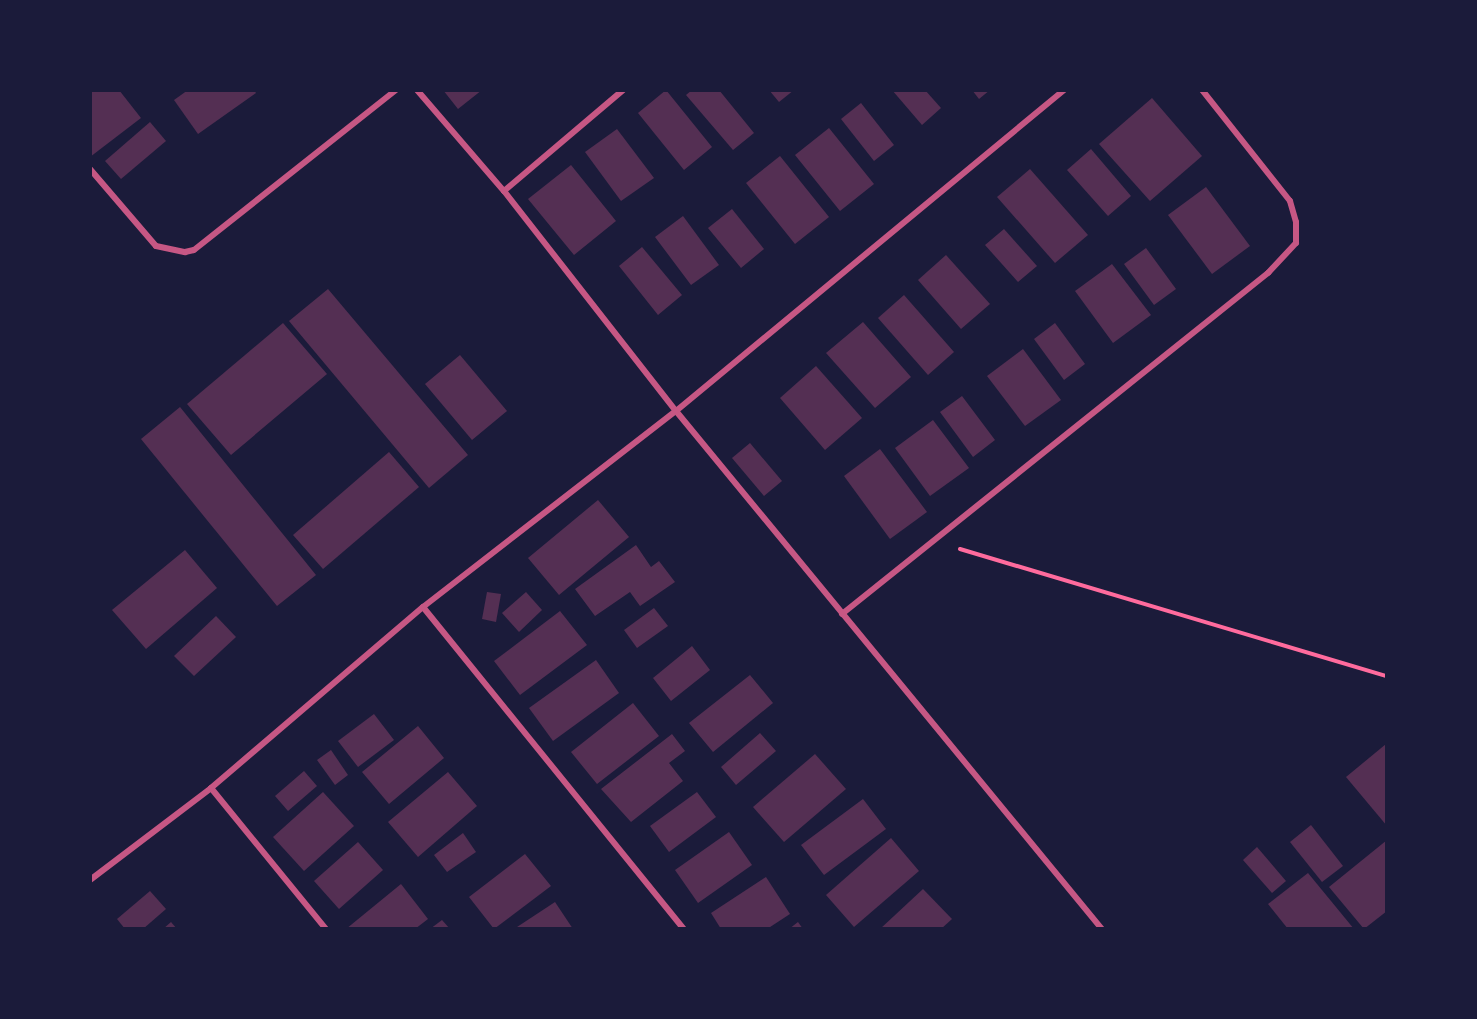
<!DOCTYPE html>
<html>
<head>
<meta charset="utf-8">
<style>
  body { margin:0 }
  #map { position:relative; width:1477px; height:1019px; overflow:hidden; background:#1b1b3a; font-family:Mulish,sans-serif }
  div>[style] { position:absolute }
  .building>* { inset:0; background:#542f53 }
  .path>* { height:4px; margin:-2px; padding:0 2px; transform-origin:2px; border-radius:2px; background:#ff6b9d }
  .minor>* { height:6px; margin:-3px; padding:0 3px; transform-origin:3px; border-radius:3px; background:#c65784 }
  span { translate:-50% -50%; white-space:nowrap; text-align:center; line-height:1.15; -webkit-text-stroke:6px #1b1b3a; paint-order:stroke }
  .frame { position:absolute; inset:0; border:92px solid #1b1b3a; pointer-events:none }
</style>
</head>
<body>
<div id="map">
  <div class="building">
    <i style="clip-path:polygon(90px 90px,119px 90px,141px 118px,90px 157px)"></i>
    <i style="clip-path:polygon(188px 90px,254px 90px,256px 93px,198px 134px,174px 100px)"></i>
    <i style="clip-path:polygon(443px 90px,482px 90px,458px 109px)"></i>
    <i style="clip-path:polygon(666px 90px,712px 147px,684px 170px,638px 113px)"></i>
    <i style="clip-path:polygon(692px 90px,719px 90px,754px 133px,733px 150px,686px 95px)"></i>
    <i style="clip-path:polygon(769px 90px,794px 90px,779px 102px)"></i>
    <i style="clip-path:polygon(892px 90px,925px 90px,941px 108px,922px 125px)"></i>
    <i style="clip-path:polygon(972px 90px,990px 90px,979px 99px)"></i>
    <i style="clip-path:polygon(1152px 98px,1202px 156px,1150px 201px,1099px 144px)"></i>
    <i style="clip-path:polygon(861px 103px,894px 145px,874px 161px,841px 119px)"></i>
    <i style="clip-path:polygon(150px 122px,166px 141px,121px 179px,105px 161px)"></i>
    <i style="clip-path:polygon(829px 128px,874px 184px,840px 211px,795px 155px)"></i>
    <i style="clip-path:polygon(617px 129px,654px 178px,621px 201px,585px 152px)"></i>
    <i style="clip-path:polygon(1091px 149px,1131px 196px,1108px 216px,1067px 170px)"></i>
    <i style="clip-path:polygon(780px 156px,829px 217px,795px 244px,746px 183px)"></i>
    <i style="clip-path:polygon(571px 165px,616px 221px,574px 255px,528px 199px)"></i>
    <i style="clip-path:polygon(1030px 169px,1088px 235px,1055px 263px,997px 197px)"></i>
    <i style="clip-path:polygon(1206px 187px,1250px 246px,1212px 274px,1168px 215px)"></i>
    <i style="clip-path:polygon(732px 209px,764px 249px,741px 268px,708px 228px)"></i>
    <i style="clip-path:polygon(683px 216px,719px 265px,691px 285px,655px 237px)"></i>
    <i style="clip-path:polygon(1004px 229px,1037px 266px,1018px 282px,985px 245px)"></i>
    <i style="clip-path:polygon(642px 247px,682px 295px,658px 315px,619px 266px)"></i>
    <i style="clip-path:polygon(1146px 248px,1176px 289px,1154px 305px,1124px 264px)"></i>
    <i style="clip-path:polygon(946px 255px,990px 304px,961px 329px,918px 280px)"></i>
    <i style="clip-path:polygon(1112px 264px,1151px 315px,1113px 343px,1075px 291px)"></i>
    <i style="clip-path:polygon(328px 289px,468px 455px,429px 488px,289px 321px)"></i>
    <i style="clip-path:polygon(904px 295px,954px 352px,928px 375px,878px 318px)"></i>
    <i style="clip-path:polygon(863px 322px,911px 377px,875px 408px,826px 353px)"></i>
    <i style="clip-path:polygon(283px 323px,327px 374px,231px 455px,187px 404px)"></i>
    <i style="clip-path:polygon(1055px 323px,1085px 364px,1064px 380px,1034px 339px)"></i>
    <i style="clip-path:polygon(1023px 349px,1061px 400px,1025px 426px,987px 376px)"></i>
    <i style="clip-path:polygon(460px 355px,507px 411px,472px 440px,425px 384px)"></i>
    <i style="clip-path:polygon(816px 366px,862px 418px,825px 450px,780px 398px)"></i>
    <i style="clip-path:polygon(962px 396px,995px 440px,973px 457px,940px 412px)"></i>
    <i style="clip-path:polygon(180px 407px,316px 575px,277px 606px,141px 439px)"></i>
    <i style="clip-path:polygon(933px 420px,969px 468px,930px 496px,895px 448px)"></i>
    <i style="clip-path:polygon(750px 443px,782px 481px,764px 496px,732px 458px)"></i>
    <i style="clip-path:polygon(880px 449px,927px 512px,890px 539px,844px 476px)"></i>
    <i style="clip-path:polygon(389px 452px,419px 487px,323px 569px,293px 535px)"></i>
    <i style="clip-path:polygon(598px 500px,629px 537px,559px 595px,528px 558px)"></i>
    <i style="clip-path:polygon(636px 545px,651px 567px,659px 561px,675px 582px,640px 606px,630px 592px,595px 616px,575px 589px)"></i>
    <i style="clip-path:polygon(185px 550px,217px 588px,146px 649px,112px 610px)"></i>
    <i style="clip-path:polygon(487px 592px,501px 594px,496px 622px,482px 619px)"></i>
    <i style="clip-path:polygon(526px 592px,542px 610px,519px 632px,502px 613px)"></i>
    <i style="clip-path:polygon(654px 608px,668px 626px,637px 648px,624px 630px)"></i>
    <i style="clip-path:polygon(560px 611px,587px 645px,520px 695px,494px 661px)"></i>
    <i style="clip-path:polygon(216px 616px,236px 637px,194px 676px,174px 656px)"></i>
    <i style="clip-path:polygon(692px 646px,710px 670px,671px 701px,653px 678px)"></i>
    <i style="clip-path:polygon(596px 660px,619px 693px,553px 741px,529px 708px)"></i>
    <i style="clip-path:polygon(750px 675px,773px 703px,713px 752px,689px 723px)"></i>
    <i style="clip-path:polygon(633px 703px,659px 736px,597px 784px,571px 752px)"></i>
    <i style="clip-path:polygon(374px 714px,394px 740px,358px 767px,338px 741px)"></i>
    <i style="clip-path:polygon(418px 726px,444px 758px,389px 804px,362px 772px)"></i>
    <i style="clip-path:polygon(760px 733px,776px 751px,736px 785px,721px 767px)"></i>
    <i style="clip-path:polygon(672px 734px,685px 751px,669px 763px,683px 781px,631px 822px,601px 789px)"></i>
    <i style="clip-path:polygon(1386px 744px,1387px 745px,1387px 826px,1346px 777px)"></i>
    <i style="clip-path:polygon(331px 750px,348px 775px,335px 785px,317px 760px)"></i>
    <i style="clip-path:polygon(815px 754px,846px 789px,784px 842px,753px 807px)"></i>
    <i style="clip-path:polygon(304px 771px,317px 786px,288px 811px,275px 796px)"></i>
    <i style="clip-path:polygon(448px 772px,477px 806px,418px 857px,388px 822px)"></i>
    <i style="clip-path:polygon(323px 792px,354px 826px,304px 871px,273px 837px)"></i>
    <i style="clip-path:polygon(697px 792px,716px 817px,669px 852px,650px 826px)"></i>
    <i style="clip-path:polygon(863px 799px,886px 829px,824px 875px,801px 845px)"></i>
    <i style="clip-path:polygon(1311px 825px,1343px 866px,1322px 882px,1290px 842px)"></i>
    <i style="clip-path:polygon(729px 832px,752px 865px,698px 903px,675px 870px)"></i>
    <i style="clip-path:polygon(463px 833px,476px 852px,447px 872px,434px 855px)"></i>
    <i style="clip-path:polygon(891px 838px,919px 871px,854px 927px,826px 895px)"></i>
    <i style="clip-path:polygon(1387px 840px,1387px 911px,1364px 929px,1329px 887px)"></i>
    <i style="clip-path:polygon(358px 842px,383px 870px,339px 909px,314px 881px)"></i>
    <i style="clip-path:polygon(1257px 847px,1286px 881px,1272px 893px,1243px 860px)"></i>
    <i style="clip-path:polygon(525px 854px,551px 886px,494px 929px,469px 897px)"></i>
    <i style="clip-path:polygon(1308px 873px,1354px 929px,1288px 929px,1268px 904px)"></i>
    <i style="clip-path:polygon(766px 877px,790px 914px,767px 929px,721px 929px,711px 913px)"></i>
    <i style="clip-path:polygon(401px 884px,428px 919px,415px 929px,346px 929px)"></i>
    <i style="clip-path:polygon(923px 889px,952px 919px,941px 929px,880px 929px)"></i>
    <i style="clip-path:polygon(150px 891px,166px 909px,143px 929px,125px 929px,117px 919px)"></i>
    <i style="clip-path:polygon(555px 902px,573px 929px,514px 929px)"></i>
    <i style="clip-path:polygon(442px 920px,450px 929px,430px 929px)"></i>
    <i style="clip-path:polygon(171px 922px,177px 929px,163px 929px)"></i>
    <i style="clip-path:polygon(798px 922px,803px 929px,789px 929px)"></i>
  </div>
  <div class="path">
    <i style="left:960px;top:549px;width:445px;rotate:16.6deg"></i>
  </div>
  <div class="minor">
    <i style="left:417px;top:90px;width:133px;rotate:49.3deg"></i>
    <i style="left:504px;top:191px;width:279px;rotate:52deg"></i>
    <i style="left:676px;top:411px;width:671px;rotate:50.57deg"></i>
    <i style="left:90px;top:169px;width:101px;rotate:49.4deg"></i>
    <i style="left:156px;top:246px;width:30px;rotate:12deg"></i>
    <i style="left:185px;top:252px;width:9px;rotate:-13deg"></i>
    <i style="left:194px;top:250px;width:258px;rotate:-38.4deg"></i>
    <i style="left:504px;top:191px;width:156px;rotate:-40.3deg"></i>
    <i style="left:423px;top:607px;width:414px;rotate:51deg"></i>
    <i style="left:842px;top:614px;width:546px;rotate:-38.68deg"></i>
    <i style="left:1268px;top:273px;width:41px;rotate:-47deg"></i>
    <i style="left:1296px;top:243px;width:21px;rotate:-90deg"></i>
    <i style="left:1296px;top:222px;width:22px;rotate:-106deg"></i>
    <i style="left:1290px;top:201px;width:142px;rotate:-128.4deg"></i>
    <i style="left:211px;top:788px;width:182px;rotate:50.8deg"></i>
    <i style="left:90px;top:880px;width:152px;rotate:-37.2deg"></i>
    <i style="left:211px;top:788px;width:279px;rotate:-40.5deg"></i>
    <i style="left:423px;top:607px;width:320px;rotate:-37.8deg"></i>
    <i style="left:676px;top:411px;width:504px;rotate:-39.6deg"></i>
  </div>
  <div class="frame"></div>
</div>
</body>
</html>
